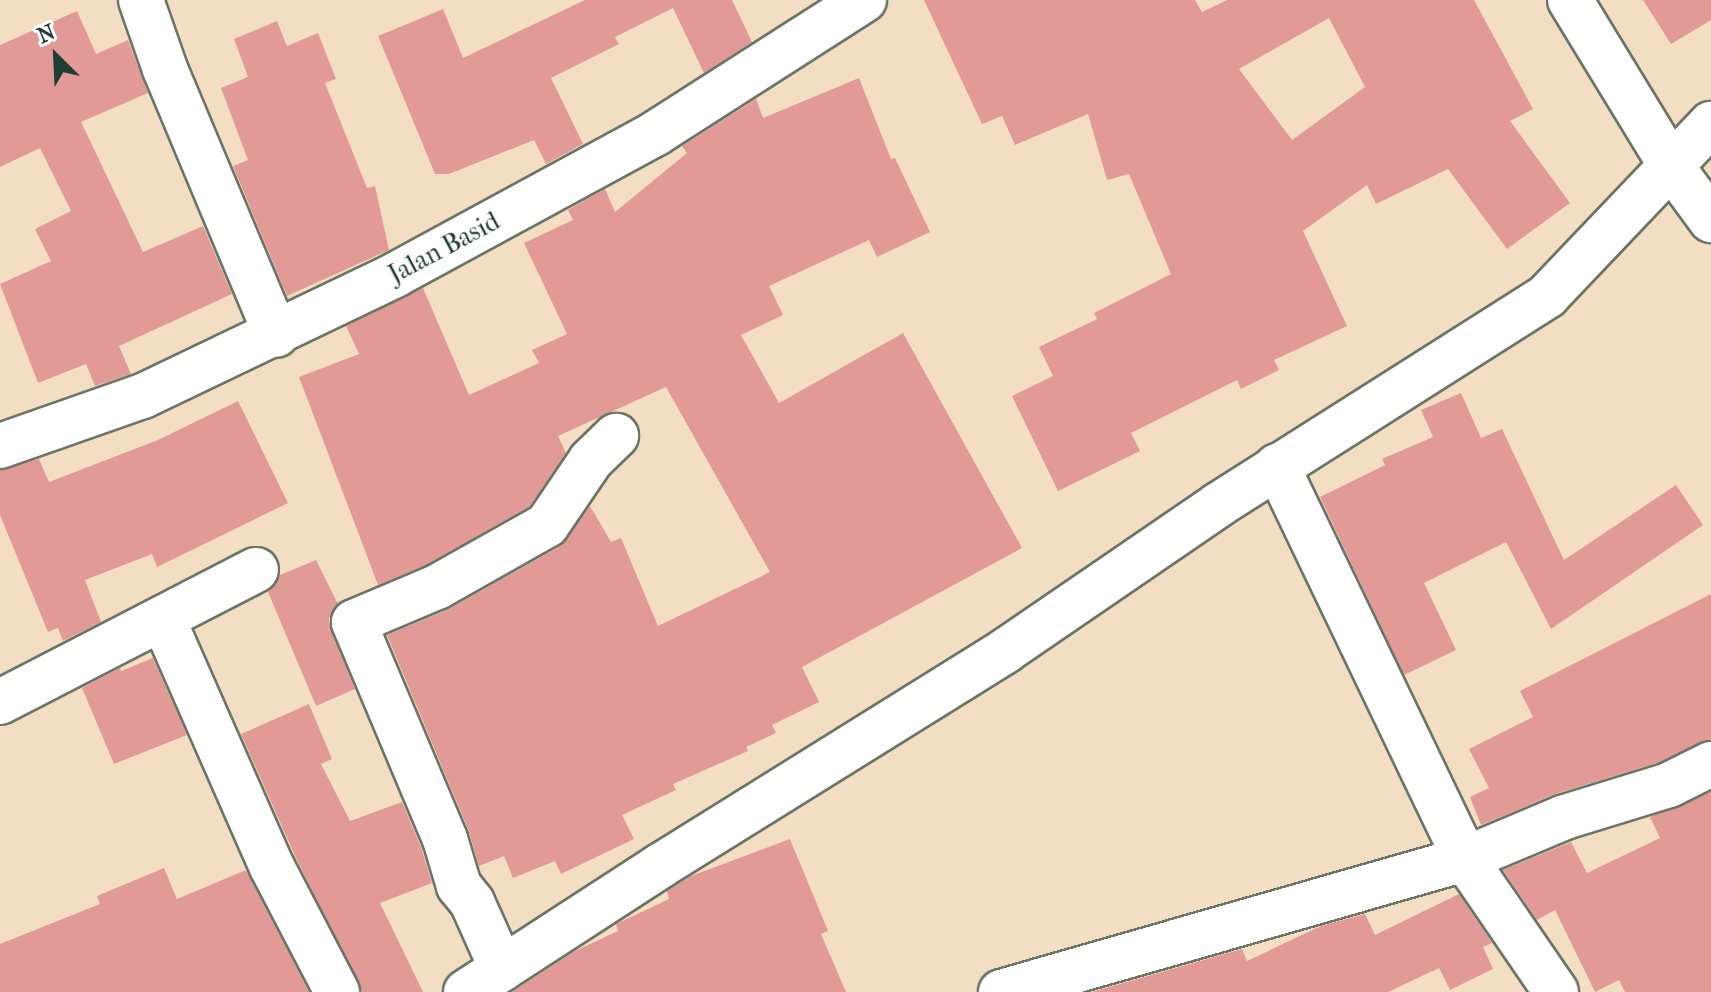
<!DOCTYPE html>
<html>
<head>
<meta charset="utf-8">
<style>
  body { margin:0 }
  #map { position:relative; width:1711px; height:992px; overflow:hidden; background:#f4dec3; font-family:"IM FELL French Canon",serif }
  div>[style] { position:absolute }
  .building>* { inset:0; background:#e29a96 }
  .roads { filter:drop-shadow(2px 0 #6a7566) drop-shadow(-2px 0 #6a7566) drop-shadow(0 2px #6a7566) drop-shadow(0 -2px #6a7566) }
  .street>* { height:44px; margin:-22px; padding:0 22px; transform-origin:22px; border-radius:22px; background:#fff }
  .primary>* { height:44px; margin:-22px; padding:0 22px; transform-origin:22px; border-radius:22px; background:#fff }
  span { translate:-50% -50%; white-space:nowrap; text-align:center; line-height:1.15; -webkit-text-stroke:6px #fff; paint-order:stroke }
  .street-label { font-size:26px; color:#1f3d34 }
  .north { position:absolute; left:16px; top:16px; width:80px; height:80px; -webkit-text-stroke:6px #fff; paint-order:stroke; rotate:336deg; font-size:22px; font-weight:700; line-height:32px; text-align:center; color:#1f3d34 }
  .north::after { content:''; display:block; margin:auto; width:28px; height:36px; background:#1f3d34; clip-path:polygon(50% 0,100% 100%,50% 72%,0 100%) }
</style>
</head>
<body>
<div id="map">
  <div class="building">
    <i style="clip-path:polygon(585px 0,732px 0,752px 42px,704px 73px,673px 8px,615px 37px,619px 44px,551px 78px,583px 144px,546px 164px,534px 140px,449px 174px,435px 174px,378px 36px,443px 9px,463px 58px)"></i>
    <i style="clip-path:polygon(evenodd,924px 0,1195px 0,1202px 12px,1227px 0,1474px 0,1533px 109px,1510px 121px,1570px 203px,1507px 249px,1448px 169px,1376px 204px,1367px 185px,1303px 231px,1347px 326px,1274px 360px,1279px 370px,1241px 389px,1237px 380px,1131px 433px,1140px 451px,1058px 491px,1012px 396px,1053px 376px,1039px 347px,1097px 319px,1094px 313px,1171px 274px,1129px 174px,1107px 180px,1088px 114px,1015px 145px,1002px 116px,982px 124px,924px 0,1329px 18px,1365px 87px,1292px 140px,1239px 69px,1329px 18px)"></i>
    <i style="clip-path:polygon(1643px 0,1711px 0,1711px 20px,1671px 44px)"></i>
    <i style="clip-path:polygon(77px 11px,96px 54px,128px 40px,148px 93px,81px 122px,143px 252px,203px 226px,232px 294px,119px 346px,131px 374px,95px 386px,86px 364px,38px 383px,0 284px,51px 261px,35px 229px,71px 211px,40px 148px,0 167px,0 45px)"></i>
    <i style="clip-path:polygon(277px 21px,287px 46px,318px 33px,336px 79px,325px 83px,367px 188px,375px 186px,389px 250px,287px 296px,233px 166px,248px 160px,221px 88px,248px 77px,234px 39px)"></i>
    <i style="clip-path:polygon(859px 78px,891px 159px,895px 158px,930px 232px,877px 257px,869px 240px,769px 286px,783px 315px,741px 335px,779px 403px,903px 333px,1022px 548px,802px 667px,819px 702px,772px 725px,776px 733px,746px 747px,748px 751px,673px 784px,676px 790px,622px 815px,634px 839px,561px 874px,555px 861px,513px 878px,504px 856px,479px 866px,468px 829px,387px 635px,449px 609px,559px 547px,590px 506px,611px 542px,621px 538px,658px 626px,770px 572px,666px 387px,558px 436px,566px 453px,530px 506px,426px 565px,378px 585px,299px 377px,359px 354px,346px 326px,423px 288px,469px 395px,539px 363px,532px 350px,567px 334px,524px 243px,573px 220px,568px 210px,605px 189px,615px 212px,687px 153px,682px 146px,756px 99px,763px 118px)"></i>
    <i style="clip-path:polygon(1461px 393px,1481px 438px,1502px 429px,1564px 560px,1676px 485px,1703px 525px,1551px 629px,1506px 542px,1424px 583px,1456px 650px,1404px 675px,1320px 497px,1385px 465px,1382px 459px,1433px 437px,1421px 410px)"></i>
    <i style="clip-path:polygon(238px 401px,288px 503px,157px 567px,152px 554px,85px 580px,101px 622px,63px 641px,58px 628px,48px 632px,0 515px,0 470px,39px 459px,49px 482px,158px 440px)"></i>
    <i style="clip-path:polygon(316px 560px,338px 604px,329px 618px,331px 631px,355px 689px,316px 706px,268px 592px,280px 575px)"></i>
    <i style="clip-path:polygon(1711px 594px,1711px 739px,1660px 762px,1555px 794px,1481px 825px,1470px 797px,1489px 788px,1469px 749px,1533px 717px,1520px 691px)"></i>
    <i style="clip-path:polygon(153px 658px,187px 735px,114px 764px,82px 688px,120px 668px,121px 671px)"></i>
    <i style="clip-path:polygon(309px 704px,332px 759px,321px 764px,350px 821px,402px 802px,421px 847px,432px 883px,380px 903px,423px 992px,362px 992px,295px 856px,241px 734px)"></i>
    <i style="clip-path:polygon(1711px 792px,1711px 992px,1625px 992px,1619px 980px,1595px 992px,1555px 910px,1537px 920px,1503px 870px,1571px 842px,1587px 873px,1660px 838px,1650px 817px)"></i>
    <i style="clip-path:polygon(790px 839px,828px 931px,821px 934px,846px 992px,512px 992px,575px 951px,618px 931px,616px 924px,669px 899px,667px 891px,691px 876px)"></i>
    <i style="clip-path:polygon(164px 868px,177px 899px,246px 870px,309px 992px,0 992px,0 944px,100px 904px,97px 896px)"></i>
    <i style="clip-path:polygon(1459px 894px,1492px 943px,1483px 947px,1493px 969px,1450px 990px,1439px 968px,1388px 992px,1092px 992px,1242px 949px,1247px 961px,1321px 926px,1365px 914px,1375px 935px)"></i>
  </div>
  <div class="roads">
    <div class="street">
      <i style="left:141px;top:0;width:73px;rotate:70.8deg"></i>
      <i style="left:165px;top:69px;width:288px;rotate:67.3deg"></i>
      <i style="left:0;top:446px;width:151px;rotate:-19.3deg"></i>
      <i style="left:143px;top:396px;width:280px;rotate:-25.6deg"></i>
      <i style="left:395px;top:275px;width:297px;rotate:-28.5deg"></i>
      <i style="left:656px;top:133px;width:247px;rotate:-32.6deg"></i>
      <i style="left:1277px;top:466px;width:436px;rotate:64.4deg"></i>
      <i style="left:1465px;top:859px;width:161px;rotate:55.6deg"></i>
      <i style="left:163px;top:619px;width:271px;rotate:66.3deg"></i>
      <i style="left:272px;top:867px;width:141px;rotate:62.5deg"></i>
      <i style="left:0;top:702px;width:288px;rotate:-27.3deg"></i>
      <i style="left:502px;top:969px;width:73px;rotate:-114.1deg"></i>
      <i style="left:472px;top:902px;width:21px;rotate:-129deg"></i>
      <i style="left:459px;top:886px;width:49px;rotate:-106.6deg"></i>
      <i style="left:445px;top:839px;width:235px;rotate:-112.8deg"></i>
      <i style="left:354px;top:622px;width:90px;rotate:-22.9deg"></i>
      <i style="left:437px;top:587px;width:126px;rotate:-29.4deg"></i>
      <i style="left:547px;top:525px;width:78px;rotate:-55.9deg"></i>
      <i style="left:591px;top:460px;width:35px;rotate:-44deg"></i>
      <i style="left:466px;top:992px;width:231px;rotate:-33deg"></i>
      <i style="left:660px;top:866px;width:407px;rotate:-31.9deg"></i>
      <i style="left:1005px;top:651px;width:258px;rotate:-34.4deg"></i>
      <i style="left:1218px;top:505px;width:390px;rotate:-32.4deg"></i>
      <i style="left:1547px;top:296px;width:238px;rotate:-46.4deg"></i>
      <i style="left:1001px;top:992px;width:483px;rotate:-16deg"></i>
      <i style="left:1465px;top:859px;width:108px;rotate:-22.8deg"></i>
      <i style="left:1565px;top:817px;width:109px;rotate:-17.1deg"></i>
      <i style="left:1669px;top:785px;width:47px;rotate:-26.6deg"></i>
    </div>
    <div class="primary">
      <i style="left:1570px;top:0;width:196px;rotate:58.6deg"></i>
      <i style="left:1672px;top:167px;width:66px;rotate:53.7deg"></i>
    </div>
  </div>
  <div class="street-label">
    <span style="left:444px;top:248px;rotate:-28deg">Jalan Basid</span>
  </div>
  <div class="north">N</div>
</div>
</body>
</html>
